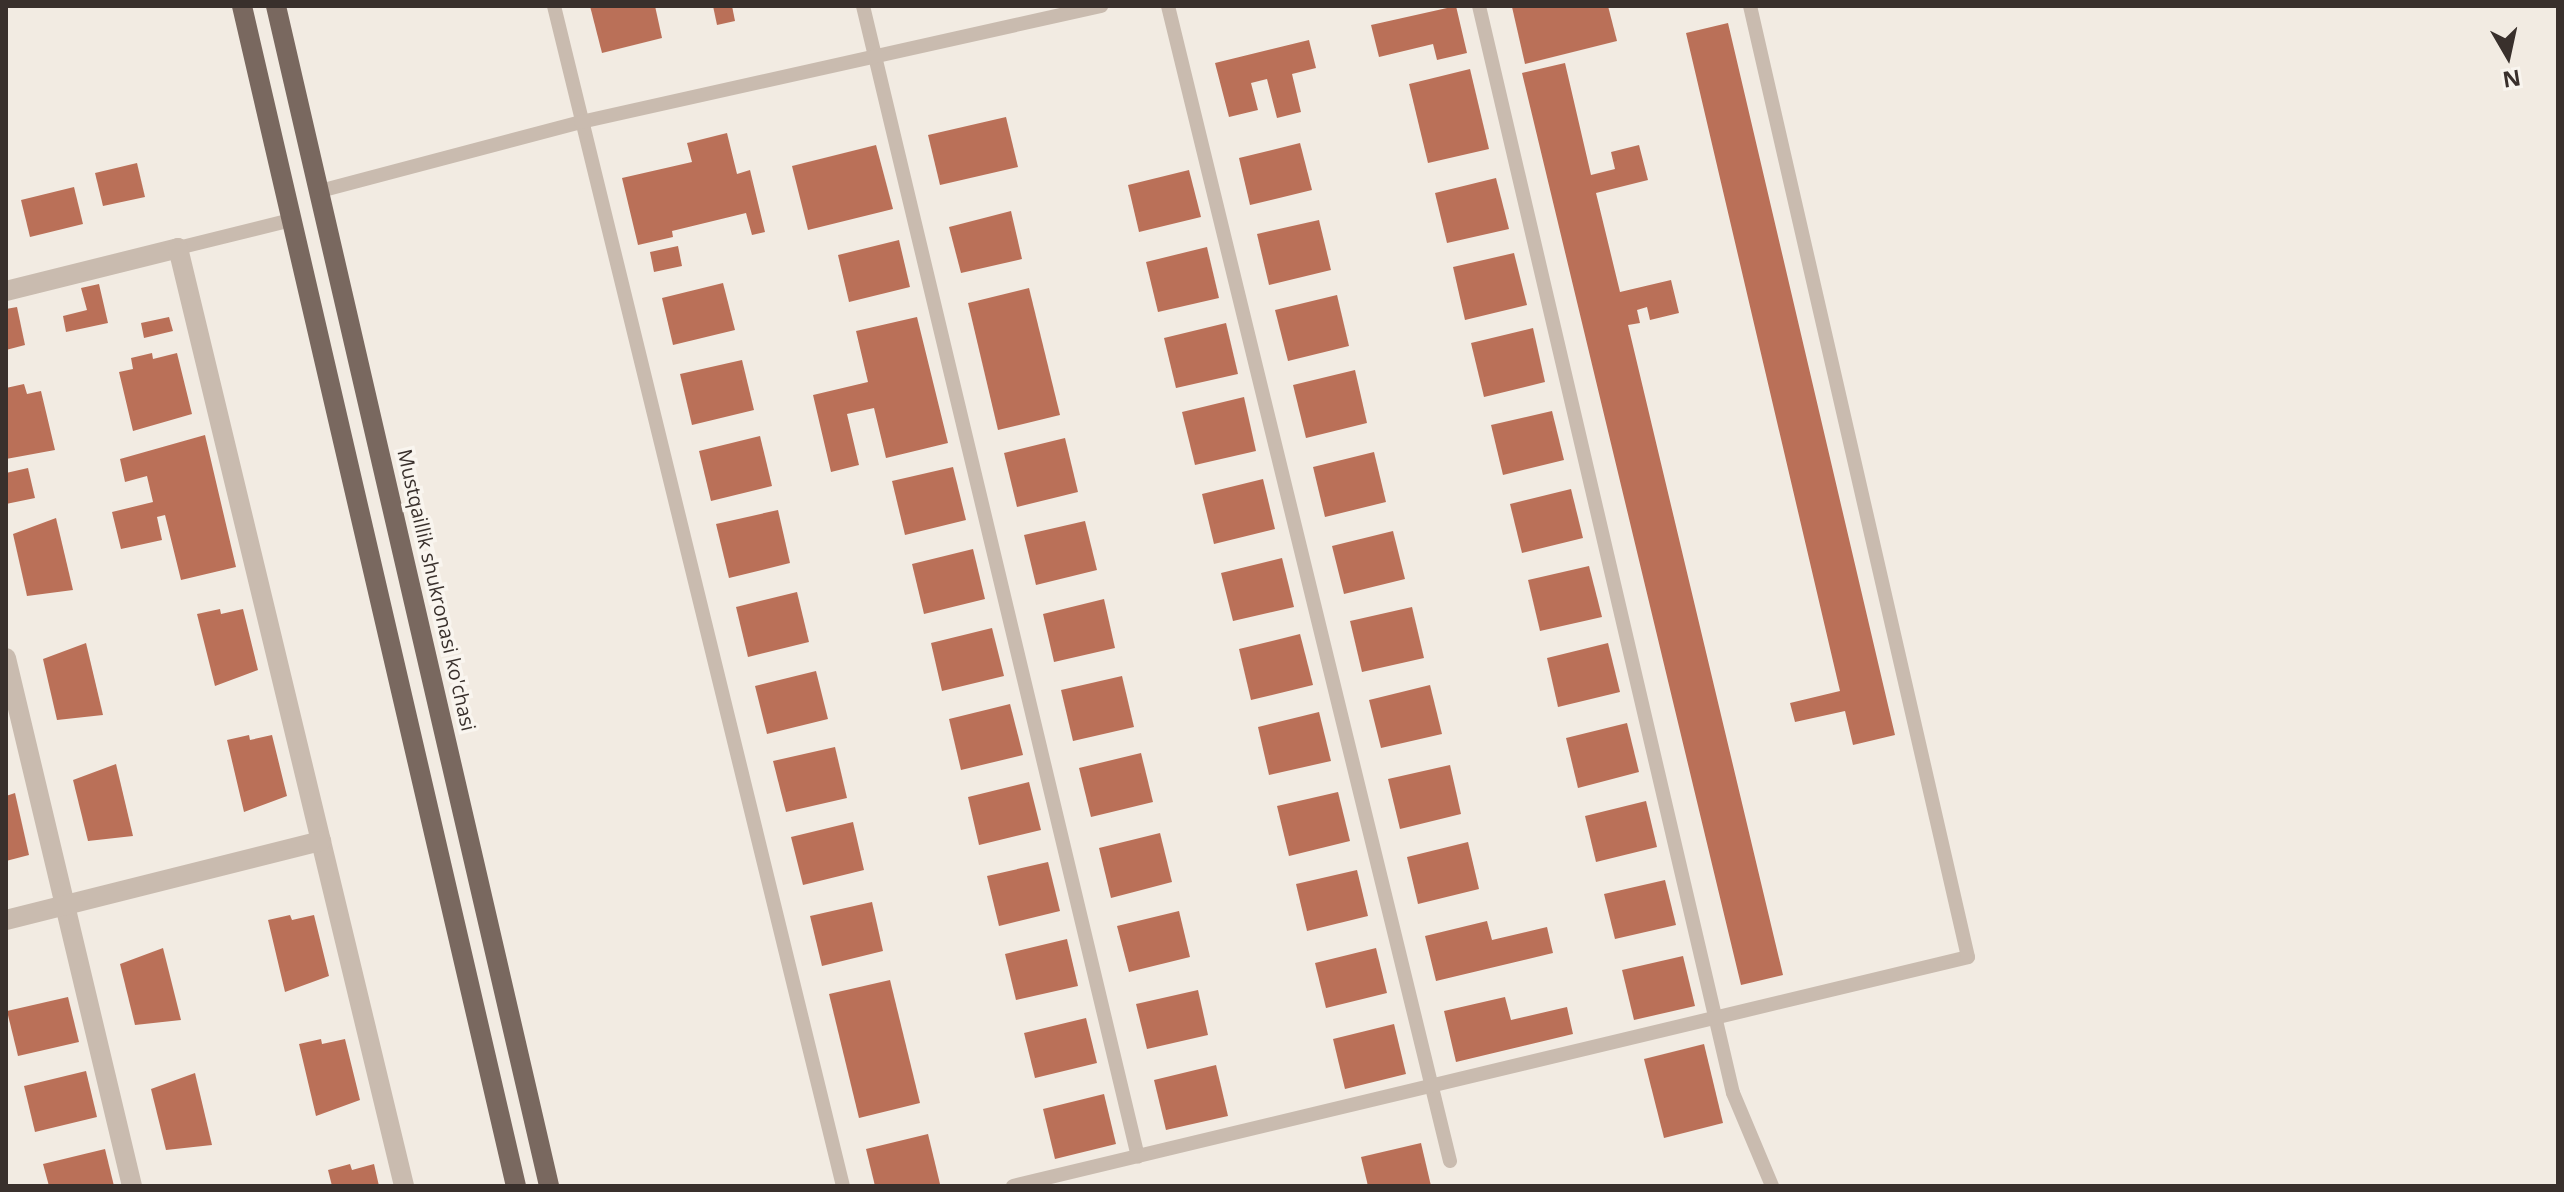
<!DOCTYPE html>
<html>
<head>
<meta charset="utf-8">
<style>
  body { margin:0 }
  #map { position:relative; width:2564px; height:1192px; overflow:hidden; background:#f2ebe2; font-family:"Open Sans",sans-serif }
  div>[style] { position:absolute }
  .building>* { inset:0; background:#ba7058 }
  .service>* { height:14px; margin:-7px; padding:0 7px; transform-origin:7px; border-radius:7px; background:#c9bbaf }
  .minor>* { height:20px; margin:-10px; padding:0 10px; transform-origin:10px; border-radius:10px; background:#c9bbaf }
  .primary>* { height:20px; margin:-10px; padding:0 10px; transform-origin:10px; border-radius:10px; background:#79685f }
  span { translate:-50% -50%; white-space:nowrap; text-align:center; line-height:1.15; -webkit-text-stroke:7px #f9f5ef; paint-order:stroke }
  .street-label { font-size:20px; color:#39302c }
  .frame { position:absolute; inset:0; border:8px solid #39302c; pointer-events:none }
  .north { position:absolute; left:2468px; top:16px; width:80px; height:80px; -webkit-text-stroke:6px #f9f5ef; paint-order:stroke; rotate:171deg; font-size:22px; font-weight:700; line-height:32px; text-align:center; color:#39302c }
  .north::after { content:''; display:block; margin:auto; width:28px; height:36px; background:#39302c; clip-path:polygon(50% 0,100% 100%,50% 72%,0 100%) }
</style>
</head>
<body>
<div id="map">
  <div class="building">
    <i style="clip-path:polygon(590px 6px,655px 6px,662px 38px,602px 53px)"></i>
    <i style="clip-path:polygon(713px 6px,732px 6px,735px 21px,717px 25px)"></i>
    <i style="clip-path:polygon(1456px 6px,1467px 53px,1437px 60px,1433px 44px,1379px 57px,1371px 25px)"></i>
    <i style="clip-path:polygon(1564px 6px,1608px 6px,1617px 41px,1525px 64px,1512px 7px)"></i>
    <i style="clip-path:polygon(1728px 23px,1895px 735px,1853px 745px,1845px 711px,1795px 722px,1790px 703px,1840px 691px,1686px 33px)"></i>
    <i style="clip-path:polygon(1309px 40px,1316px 68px,1292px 74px,1301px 112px,1277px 118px,1267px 79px,1251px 83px,1258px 110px,1229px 117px,1215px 63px)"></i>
    <i style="clip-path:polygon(1565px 63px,1591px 175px,1615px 169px,1611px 152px,1639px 145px,1648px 180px,1596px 193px,1620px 292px,1671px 280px,1679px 313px,1650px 320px,1647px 307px,1637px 310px,1640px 323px,1628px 325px,1783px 975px,1741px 985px,1522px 73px)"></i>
    <i style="clip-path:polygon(1470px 69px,1489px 149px,1428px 163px,1409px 84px)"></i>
    <i style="clip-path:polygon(1006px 117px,1018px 167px,940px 185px,928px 135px)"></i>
    <i style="clip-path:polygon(727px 133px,737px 174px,750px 170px,765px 232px,752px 235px,746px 213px,672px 231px,673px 237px,638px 245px,622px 178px,692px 162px,687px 143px)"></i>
    <i style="clip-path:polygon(1300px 143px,1312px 190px,1250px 205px,1239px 158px)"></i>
    <i style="clip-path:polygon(876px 145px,893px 209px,808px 230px,792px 166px)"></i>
    <i style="clip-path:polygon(137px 163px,145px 197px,103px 206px,95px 173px)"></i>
    <i style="clip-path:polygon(1189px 170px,1201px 217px,1139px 232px,1128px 185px)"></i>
    <i style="clip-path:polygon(1496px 178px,1509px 229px,1447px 243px,1435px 193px)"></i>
    <i style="clip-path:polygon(74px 187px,83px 224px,30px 237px,21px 200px)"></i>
    <i style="clip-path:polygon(1011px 211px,1022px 259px,961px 273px,949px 227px)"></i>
    <i style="clip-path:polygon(1319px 220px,1331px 270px,1269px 285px,1257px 234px)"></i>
    <i style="clip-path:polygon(899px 240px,910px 287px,849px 302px,838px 255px)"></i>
    <i style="clip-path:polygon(678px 246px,682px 266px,654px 272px,650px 252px)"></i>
    <i style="clip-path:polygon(1207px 247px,1219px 298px,1158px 312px,1146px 262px)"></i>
    <i style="clip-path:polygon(1514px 253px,1527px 305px,1465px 320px,1453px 267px)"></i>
    <i style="clip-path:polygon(723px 283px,735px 330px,673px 345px,662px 298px)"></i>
    <i style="clip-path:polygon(99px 284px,108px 323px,66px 332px,63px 316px,87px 310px,81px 288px)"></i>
    <i style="clip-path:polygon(1029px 288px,1060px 415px,998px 430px,968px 303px)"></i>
    <i style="clip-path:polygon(1337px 295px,1349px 346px,1288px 361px,1275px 310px)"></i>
    <i style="clip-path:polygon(17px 307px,25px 345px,6px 350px,6px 309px)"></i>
    <i style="clip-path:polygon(169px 317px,173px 331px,144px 338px,141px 323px)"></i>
    <i style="clip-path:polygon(917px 317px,948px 443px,886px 458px,874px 408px,847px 414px,859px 465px,831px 472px,813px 395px,868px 382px,856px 331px)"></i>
    <i style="clip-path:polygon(1226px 323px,1238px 374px,1176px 388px,1164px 338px)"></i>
    <i style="clip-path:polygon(1533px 328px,1545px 382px,1484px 397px,1471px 343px)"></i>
    <i style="clip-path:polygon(152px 353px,153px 359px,177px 353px,192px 414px,133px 431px,119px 372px,133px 369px,131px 358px)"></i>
    <i style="clip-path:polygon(742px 360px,754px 410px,692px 425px,680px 374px)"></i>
    <i style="clip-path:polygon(1355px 370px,1367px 423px,1306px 438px,1293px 385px)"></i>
    <i style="clip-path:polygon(24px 384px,27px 394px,41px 391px,55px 450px,6px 459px,6px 388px)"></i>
    <i style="clip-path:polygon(1244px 397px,1256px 451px,1195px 465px,1182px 412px)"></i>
    <i style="clip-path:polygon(1552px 411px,1564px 460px,1503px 475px,1491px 425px)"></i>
    <i style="clip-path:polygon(205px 435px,236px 567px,181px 580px,165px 515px,157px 517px,162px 540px,121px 549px,112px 512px,153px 502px,147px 476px,125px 482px,120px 459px)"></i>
    <i style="clip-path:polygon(760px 436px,772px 486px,711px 501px,699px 451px)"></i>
    <i style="clip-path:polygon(1065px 438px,1078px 492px,1017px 507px,1004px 453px)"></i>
    <i style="clip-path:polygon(1374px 452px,1386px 502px,1325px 517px,1313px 467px)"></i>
    <i style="clip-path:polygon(953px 467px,966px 520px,905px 535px,892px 481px)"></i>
    <i style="clip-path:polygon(28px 468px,35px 498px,6px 504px,6px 473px)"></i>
    <i style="clip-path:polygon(1263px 479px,1275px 529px,1214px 544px,1202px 494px)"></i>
    <i style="clip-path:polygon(1571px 489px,1583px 538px,1522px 553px,1510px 504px)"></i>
    <i style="clip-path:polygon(778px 510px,790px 563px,729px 578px,716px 524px)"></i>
    <i style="clip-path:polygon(56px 518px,73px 590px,27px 596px,13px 534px)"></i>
    <i style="clip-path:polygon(1085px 521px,1097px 570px,1036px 585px,1024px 535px)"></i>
    <i style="clip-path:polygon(1393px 531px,1405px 579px,1344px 594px,1332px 546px)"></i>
    <i style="clip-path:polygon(973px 549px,985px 599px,924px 614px,912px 564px)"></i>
    <i style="clip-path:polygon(1282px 558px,1294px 607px,1233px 621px,1221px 573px)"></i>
    <i style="clip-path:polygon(1589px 566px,1602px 617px,1540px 631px,1528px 580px)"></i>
    <i style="clip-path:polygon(797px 592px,809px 642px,748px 657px,736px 607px)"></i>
    <i style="clip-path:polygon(1104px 599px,1115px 648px,1054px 662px,1043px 614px)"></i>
    <i style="clip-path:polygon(1412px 607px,1424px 658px,1362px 672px,1350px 621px)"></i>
    <i style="clip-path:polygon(220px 609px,221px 614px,243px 609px,258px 670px,215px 686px,197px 614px)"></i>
    <i style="clip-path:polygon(992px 628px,1004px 676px,942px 691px,931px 643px)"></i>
    <i style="clip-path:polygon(1300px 634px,1313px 685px,1251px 700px,1239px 649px)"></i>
    <i style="clip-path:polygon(86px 643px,103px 715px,57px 720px,43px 659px)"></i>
    <i style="clip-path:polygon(1608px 643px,1620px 692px,1558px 707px,1547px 658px)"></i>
    <i style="clip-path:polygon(816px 671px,828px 719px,767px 734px,755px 686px)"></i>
    <i style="clip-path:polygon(1122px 676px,1134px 727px,1073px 741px,1061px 690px)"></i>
    <i style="clip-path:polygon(1430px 685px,1442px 734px,1381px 748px,1369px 700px)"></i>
    <i style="clip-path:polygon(1010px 704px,1023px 755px,961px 770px,949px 719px)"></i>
    <i style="clip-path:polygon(1319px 712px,1331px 761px,1269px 775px,1258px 727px)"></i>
    <i style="clip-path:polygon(1627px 723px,1639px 772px,1578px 788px,1566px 738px)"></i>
    <i style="clip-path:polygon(249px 735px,250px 740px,272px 735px,287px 796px,244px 812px,227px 740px)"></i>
    <i style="clip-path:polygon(835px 747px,847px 798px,786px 812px,773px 761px)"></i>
    <i style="clip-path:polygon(1141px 753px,1153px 802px,1091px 817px,1079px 768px)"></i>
    <i style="clip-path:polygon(116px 764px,133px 836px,88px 841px,73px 780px)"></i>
    <i style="clip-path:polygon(1450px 765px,1461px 814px,1400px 829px,1388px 779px)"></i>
    <i style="clip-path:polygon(1029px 782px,1041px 830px,979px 845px,968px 797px)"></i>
    <i style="clip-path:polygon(1338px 792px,1350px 841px,1289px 856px,1277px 806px)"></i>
    <i style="clip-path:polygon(15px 793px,29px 855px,6px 861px,6px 796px)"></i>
    <i style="clip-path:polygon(1646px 801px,1657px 847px,1596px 862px,1585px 816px)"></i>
    <i style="clip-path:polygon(853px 822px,864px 870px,803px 885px,791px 837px)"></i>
    <i style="clip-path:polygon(1160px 833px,1172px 882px,1111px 898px,1099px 848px)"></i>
    <i style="clip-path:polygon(1468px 842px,1479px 889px,1418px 904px,1407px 857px)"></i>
    <i style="clip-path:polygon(1048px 862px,1060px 911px,999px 926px,987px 876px)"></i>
    <i style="clip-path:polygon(1357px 870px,1368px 916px,1307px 931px,1296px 884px)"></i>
    <i style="clip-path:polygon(1665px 880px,1676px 925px,1615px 939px,1604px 894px)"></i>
    <i style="clip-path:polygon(872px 902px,883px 951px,822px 966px,810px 916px)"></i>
    <i style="clip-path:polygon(1179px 911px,1190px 957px,1129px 972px,1117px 926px)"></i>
    <i style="clip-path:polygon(290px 915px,292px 920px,314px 915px,329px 976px,285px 992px,268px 920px)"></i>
    <i style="clip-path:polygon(1487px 921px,1492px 940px,1547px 927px,1553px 953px,1436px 981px,1425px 936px)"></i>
    <i style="clip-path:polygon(1067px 939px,1078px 986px,1016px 1000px,1005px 954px)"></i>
    <i style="clip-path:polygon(163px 948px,181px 1020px,135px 1025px,120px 964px)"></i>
    <i style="clip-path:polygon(1376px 948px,1387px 993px,1326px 1008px,1315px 963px)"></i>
    <i style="clip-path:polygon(1683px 956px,1695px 1006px,1634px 1020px,1622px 970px)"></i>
    <i style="clip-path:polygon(890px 980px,920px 1103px,859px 1118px,829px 994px)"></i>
    <i style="clip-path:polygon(1198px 990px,1208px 1035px,1147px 1049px,1136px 1004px)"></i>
    <i style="clip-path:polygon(68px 997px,79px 1042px,18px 1056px,7px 1011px)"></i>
    <i style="clip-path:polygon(1505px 997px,1511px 1020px,1567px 1007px,1573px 1034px,1456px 1062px,1444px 1011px)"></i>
    <i style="clip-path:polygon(1086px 1018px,1097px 1063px,1035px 1078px,1024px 1033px)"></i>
    <i style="clip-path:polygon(1394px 1024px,1406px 1074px,1345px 1089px,1333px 1039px)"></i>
    <i style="clip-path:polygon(321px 1039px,322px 1044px,345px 1039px,360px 1100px,316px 1116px,299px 1044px)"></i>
    <i style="clip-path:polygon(1704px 1044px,1723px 1123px,1664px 1138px,1644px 1059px)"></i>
    <i style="clip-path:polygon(1216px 1065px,1228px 1116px,1166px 1130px,1154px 1080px)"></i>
    <i style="clip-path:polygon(86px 1071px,97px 1117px,35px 1132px,24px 1086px)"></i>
    <i style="clip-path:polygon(195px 1073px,212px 1145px,166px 1150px,151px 1089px)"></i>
    <i style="clip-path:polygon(1104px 1094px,1116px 1144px,1055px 1159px,1043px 1109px)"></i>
    <i style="clip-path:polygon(928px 1134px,940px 1184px,875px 1186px,866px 1149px)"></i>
    <i style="clip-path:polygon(1421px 1143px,1431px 1186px,1368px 1186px,1361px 1157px)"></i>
    <i style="clip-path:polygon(105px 1149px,114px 1186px,49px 1186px,43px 1164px)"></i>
    <i style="clip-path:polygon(350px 1164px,352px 1170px,374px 1164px,379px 1186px,332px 1186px,328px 1170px)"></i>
  </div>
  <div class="service">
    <i style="left:554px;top:6px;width:1215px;rotate:76.24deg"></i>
    <i style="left:863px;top:6px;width:1183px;rotate:76.56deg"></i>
    <i style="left:1168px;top:6px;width:1189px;rotate:76.28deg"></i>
    <i style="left:1479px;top:6px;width:1116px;rotate:76.85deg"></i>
    <i style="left:1733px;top:1093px;width:101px;rotate:67.2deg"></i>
    <i style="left:320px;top:191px;width:270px;rotate:-14.8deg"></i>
    <i style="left:581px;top:122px;width:533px;rotate:-12.58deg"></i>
    <i style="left:178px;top:248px;width:116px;rotate:-13.9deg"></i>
    <i style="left:1013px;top:1186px;width:982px;rotate:-13.48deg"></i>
    <i style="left:1968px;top:957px;width:976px;rotate:-102.91deg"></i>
  </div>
  <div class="minor">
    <i style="left:6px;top:291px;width:177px;rotate:-14deg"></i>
    <i style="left:178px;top:248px;width:965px;rotate:76.45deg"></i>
    <i style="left:6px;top:658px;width:543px;rotate:76.58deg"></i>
    <i style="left:6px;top:920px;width:325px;rotate:-14.1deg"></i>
  </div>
  <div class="primary">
    <i style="left:242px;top:6px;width:1211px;rotate:76.93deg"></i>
    <i style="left:276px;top:6px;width:1211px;rotate:76.97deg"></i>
  </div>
  <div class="street-label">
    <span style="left:437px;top:590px;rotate:77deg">Mustqaillik shukronasi ko'chasi</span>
  </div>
  <div class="frame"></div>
  <div class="north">N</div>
</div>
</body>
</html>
